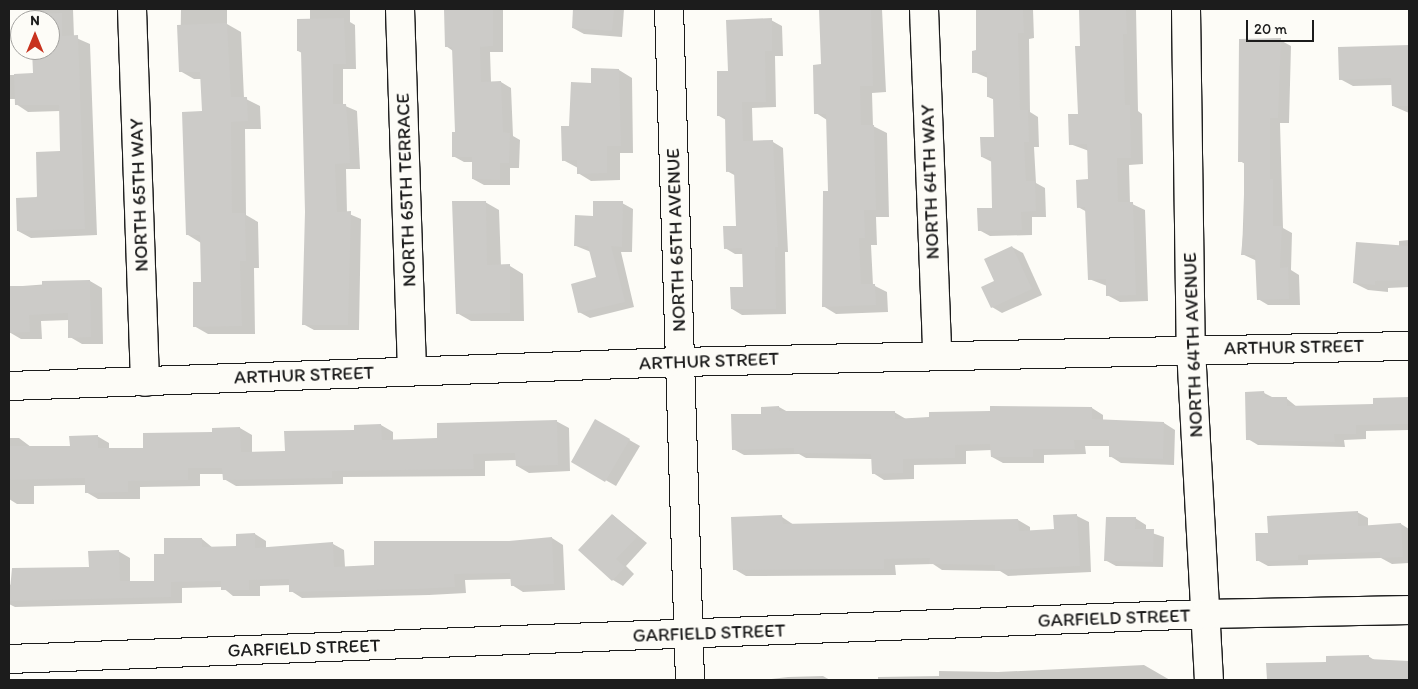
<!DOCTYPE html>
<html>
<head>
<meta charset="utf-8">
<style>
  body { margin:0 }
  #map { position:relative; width:1418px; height:689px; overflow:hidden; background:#fdfcf7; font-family:Itim,sans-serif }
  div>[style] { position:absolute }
  .shadow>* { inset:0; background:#0003 }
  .building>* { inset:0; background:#cccbc8 }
  .roads { filter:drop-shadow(1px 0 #1c1c1c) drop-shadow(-1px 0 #1c1c1c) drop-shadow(0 1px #1c1c1c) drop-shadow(0 -1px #1c1c1c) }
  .minor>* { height:28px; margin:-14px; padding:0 14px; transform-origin:14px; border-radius:14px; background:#fdfcf7 }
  span { translate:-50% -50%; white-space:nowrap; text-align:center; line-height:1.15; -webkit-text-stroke:4.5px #fdfcf7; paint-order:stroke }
  .street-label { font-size:19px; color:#1c1c1c }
  .frame { position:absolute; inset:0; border:10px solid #1c1c1c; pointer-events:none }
  .north { position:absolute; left:10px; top:10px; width:50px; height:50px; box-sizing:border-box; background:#fdfcf7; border:1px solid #a3a29f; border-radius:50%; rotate:0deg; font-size:14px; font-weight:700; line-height:20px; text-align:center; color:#1c1c1c }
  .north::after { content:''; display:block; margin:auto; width:18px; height:22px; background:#c8321e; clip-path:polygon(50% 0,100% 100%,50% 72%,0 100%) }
  .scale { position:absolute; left:1246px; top:20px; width:68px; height:22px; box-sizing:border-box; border:2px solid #1c1c1c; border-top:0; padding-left:6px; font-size:15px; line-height:18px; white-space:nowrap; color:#1c1c1c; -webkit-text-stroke:4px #fdfcf7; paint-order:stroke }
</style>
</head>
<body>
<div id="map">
  <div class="shadow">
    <i style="clip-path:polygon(37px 9px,73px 9px,74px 37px,90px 44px,97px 235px,31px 238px,18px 231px,61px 152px,60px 111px,28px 112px,16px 104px,16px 99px,9px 99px,9px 75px,34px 75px,33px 50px,50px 50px,50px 20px,32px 20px)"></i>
    <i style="clip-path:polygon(181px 9px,227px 9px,227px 24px,241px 32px,244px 98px,260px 106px,261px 129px,245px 129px,246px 215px,258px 222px,259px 268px,254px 268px,255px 334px,208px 334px,194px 326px,202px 283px,201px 243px,188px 235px,203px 112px,202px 79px,194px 79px,180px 71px)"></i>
    <i style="clip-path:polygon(310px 9px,350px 9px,350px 22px,355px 25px,356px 69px,343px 69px,343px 105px,357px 111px,359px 149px,360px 169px,346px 169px,347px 213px,361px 219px,359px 330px,314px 330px,303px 324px,306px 212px,302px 53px,298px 51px,310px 20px)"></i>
    <i style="clip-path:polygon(446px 9px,503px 9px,503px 52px,490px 52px,491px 82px,501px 82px,511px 88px,513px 136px,520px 140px,519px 168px,510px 168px,510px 185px,484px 185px,473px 179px,473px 162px,464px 162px,453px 156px,456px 133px,453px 51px,446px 46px)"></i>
    <i style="clip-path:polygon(574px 9px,624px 9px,622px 37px,584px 34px,573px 28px)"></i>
    <i style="clip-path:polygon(844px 9px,882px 9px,886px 92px,872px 93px,873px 126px,887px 133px,889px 217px,876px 217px,877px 245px,871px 245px,873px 285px,887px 292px,888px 312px,836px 314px,823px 306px,829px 192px,827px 120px,816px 113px,822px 66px,844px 17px)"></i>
    <i style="clip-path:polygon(977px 9px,1033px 9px,1034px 38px,1029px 39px,1030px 112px,1038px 117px,1039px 147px,1034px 147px,1036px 183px,1045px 188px,1046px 217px,1032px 217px,1032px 235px,990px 236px,979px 230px,993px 209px,992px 162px,982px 157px,996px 138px,995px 100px,988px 97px,988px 78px,974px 72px,978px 52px)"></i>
    <i style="clip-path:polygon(1082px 9px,1136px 9px,1138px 111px,1142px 114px,1143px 164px,1129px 165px,1130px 203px,1145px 210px,1148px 301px,1120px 302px,1107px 295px,1107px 286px,1089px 279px,1087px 212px,1078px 207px,1089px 181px,1089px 151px,1070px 144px,1079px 115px)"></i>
    <i style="clip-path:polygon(771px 20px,782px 26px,783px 56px,775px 56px,776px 107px,752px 108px,753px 142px,773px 142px,783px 148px,788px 252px,785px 252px,786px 314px,742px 315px,732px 309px,744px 288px,744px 254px,735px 254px,725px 248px,738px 227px,736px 176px,727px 171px,726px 120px,719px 116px,729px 72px)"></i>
    <i style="clip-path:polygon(1280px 40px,1291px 46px,1289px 123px,1280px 123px,1283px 228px,1292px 233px,1291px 270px,1299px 275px,1300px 305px,1268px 305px,1258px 299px,1257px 261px,1242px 254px,1245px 164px,1240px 161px)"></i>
    <i style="clip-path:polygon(1409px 46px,1409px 113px,1393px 106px,1392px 85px,1353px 86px,1340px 79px,1340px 48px)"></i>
    <i style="clip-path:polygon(619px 70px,632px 78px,633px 153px,620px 153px,620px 180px,591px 181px,578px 173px,578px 168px,563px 160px,570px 127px,592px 84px)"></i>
    <i style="clip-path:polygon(485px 202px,499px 210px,501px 266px,510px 266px,523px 274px,524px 321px,471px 321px,457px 313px)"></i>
    <i style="clip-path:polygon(622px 203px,633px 209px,632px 252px,621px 252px,634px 307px,590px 318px,579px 312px,598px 278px,591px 252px,576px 246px,594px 217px)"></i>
    <i style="clip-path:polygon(1409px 240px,1409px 287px,1388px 288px,1388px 292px,1368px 290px,1354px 283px,1399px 247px,1399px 241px)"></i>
    <i style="clip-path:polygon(1012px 247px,1023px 253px,1042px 295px,1002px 313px,992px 307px,995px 282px)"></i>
    <i style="clip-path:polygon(90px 281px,102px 288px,103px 344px,82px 344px,70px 337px,69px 320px,41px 321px,42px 339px,21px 339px,9px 332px,9px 287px)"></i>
    <i style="clip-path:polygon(1264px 393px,1274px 398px,1286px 398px,1297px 407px,1375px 405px,1375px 399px,1409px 398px,1409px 430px,1366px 431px,1366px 439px,1344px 440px,1345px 447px,1258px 445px,1248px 439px)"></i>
    <i style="clip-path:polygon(779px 407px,788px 412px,894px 412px,906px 419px,1092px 408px,1103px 415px,1103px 421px,1164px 423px,1175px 430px,1174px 465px,1121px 463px,1110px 456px,1110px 446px,1085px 446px,1086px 454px,1044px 455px,1044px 463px,1003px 463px,992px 457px,992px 450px,966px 451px,966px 464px,914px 465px,914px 479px,884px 480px,873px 473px,872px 459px,806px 458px,799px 454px,744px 455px,733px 449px,762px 415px)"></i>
    <i style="clip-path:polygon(556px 421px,569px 428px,570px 471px,529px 473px,517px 466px,517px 460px,485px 461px,485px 476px,343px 477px,343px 484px,236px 486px,224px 479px,224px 474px,200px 474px,200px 486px,140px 487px,140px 499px,98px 499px,86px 492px,86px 485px,34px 486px,34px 504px,17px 504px,9px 499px,9px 438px,19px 438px,31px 447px,71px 447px,97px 436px,109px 443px,109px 449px,144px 449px,240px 428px,252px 435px,252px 453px,286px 452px,381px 425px,393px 432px,393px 440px,439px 439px)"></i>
    <i style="clip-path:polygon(596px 421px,640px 446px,616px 486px,572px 461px)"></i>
    <i style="clip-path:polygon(1357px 512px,1368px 518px,1368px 527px,1401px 524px,1409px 529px,1409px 563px,1392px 564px,1381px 558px,1308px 560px,1308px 565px,1268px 566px,1257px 560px,1269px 534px)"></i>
    <i style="clip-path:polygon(613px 515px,647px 543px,626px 566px,634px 574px,623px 586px,613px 580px)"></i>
    <i style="clip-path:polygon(1055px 516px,1077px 516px,1089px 522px,1091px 572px,1008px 576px,1000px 571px,942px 570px,933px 564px,895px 565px,896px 575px,746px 576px,734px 569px,782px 517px,794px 525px,1018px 520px,1030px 527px,1030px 532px,1055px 531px)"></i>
    <i style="clip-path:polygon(1135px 518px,1146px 525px,1146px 531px,1164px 537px,1163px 567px,1116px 566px,1105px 560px)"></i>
    <i style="clip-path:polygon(255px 534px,266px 541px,266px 548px,333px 544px,344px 550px,345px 567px,376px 566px,509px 542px,552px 538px,563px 545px,565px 590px,523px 592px,512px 585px,512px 579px,465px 580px,466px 593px,429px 595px,302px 598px,291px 591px,291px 585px,260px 586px,260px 596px,233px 596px,222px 587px,182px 588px,182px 603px,15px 607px,9px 604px,9px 585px,90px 568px,118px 551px,130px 558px,130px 583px,155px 583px,166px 555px,202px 539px,213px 548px,237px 547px)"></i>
    <i style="clip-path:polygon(1368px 656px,1376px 661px,1409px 662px,1409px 680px,1268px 680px,1268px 664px,1328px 663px)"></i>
    <i style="clip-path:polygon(1144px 665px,1170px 680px,878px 680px,878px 677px,939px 676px,939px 671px,998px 672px)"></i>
    <i style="clip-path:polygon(823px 676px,830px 680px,763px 680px,788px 677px)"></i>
  </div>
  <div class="building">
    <i style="clip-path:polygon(444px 9px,493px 9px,493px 46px,480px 47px,481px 82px,501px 81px,503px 132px,510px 133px,509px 163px,500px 163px,500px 180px,472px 179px,472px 157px,452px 157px,452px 132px,455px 132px,452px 47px,445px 47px)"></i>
    <i style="clip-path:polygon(573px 9px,614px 9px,612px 31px,572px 28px)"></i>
    <i style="clip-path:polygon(819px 9px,871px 9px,873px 86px,860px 86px,861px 125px,874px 125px,876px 210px,864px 210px,865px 238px,859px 238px,861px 284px,875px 284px,876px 305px,822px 307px,823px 191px,828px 191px,826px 114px,814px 114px,813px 65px,821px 64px)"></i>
    <i style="clip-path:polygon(976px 9px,1023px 9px,1024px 33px,1018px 33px,1020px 110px,1028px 110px,1029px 142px,1024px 142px,1026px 181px,1035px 181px,1036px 211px,1021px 212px,1022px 230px,978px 231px,977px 208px,992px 208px,991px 157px,981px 157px,980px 137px,994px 137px,993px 97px,987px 97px,987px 72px,972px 73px,972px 51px,976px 50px)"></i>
    <i style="clip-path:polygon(1079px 9px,1126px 9px,1127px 34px,1123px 34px,1125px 105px,1130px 105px,1131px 158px,1117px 158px,1118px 202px,1133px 202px,1136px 295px,1106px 296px,1106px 279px,1088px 280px,1085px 207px,1077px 208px,1076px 180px,1088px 179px,1087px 144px,1069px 145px,1068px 114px,1078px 114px,1075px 46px,1080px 46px)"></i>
    <i style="clip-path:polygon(62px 13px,62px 36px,78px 35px,85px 229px,17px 231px,16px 198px,37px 197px,36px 152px,60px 151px,59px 105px,15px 105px,14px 74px,33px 73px,32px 50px,50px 50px,50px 20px,31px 20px,30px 14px)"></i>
    <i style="clip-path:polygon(344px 18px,346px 64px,333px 64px,333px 104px,346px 104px,349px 142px,350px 163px,335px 164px,337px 212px,351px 211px,348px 325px,302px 325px,305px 212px,301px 51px,297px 51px,297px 19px)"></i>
    <i style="clip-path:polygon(772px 18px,772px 51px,765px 51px,766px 102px,742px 102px,743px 141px,773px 140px,778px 247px,775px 247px,776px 309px,731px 309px,730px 287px,743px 287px,742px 248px,724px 249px,723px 226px,736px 226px,734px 171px,726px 172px,725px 116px,717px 116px,717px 71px,728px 71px,726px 20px)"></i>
    <i style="clip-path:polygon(227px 23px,231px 97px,247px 97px,248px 121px,231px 122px,232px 213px,245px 213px,246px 261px,240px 261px,242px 326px,193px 327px,193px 282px,201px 282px,200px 235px,186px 235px,182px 112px,202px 111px,200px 72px,179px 72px,177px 25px)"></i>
    <i style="clip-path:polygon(1281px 38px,1278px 118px,1270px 118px,1270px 179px,1273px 179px,1273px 226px,1282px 226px,1280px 268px,1288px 267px,1289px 299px,1257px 300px,1255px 255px,1241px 255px,1244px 225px,1244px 162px,1238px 162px,1239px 39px)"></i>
    <i style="clip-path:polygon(1409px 45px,1409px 106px,1392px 106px,1391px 78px,1339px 80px,1338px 47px)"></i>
    <i style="clip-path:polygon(591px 68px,619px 69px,621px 146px,607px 146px,607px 173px,577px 174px,577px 160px,562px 161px,561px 126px,569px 126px,571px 82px,591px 83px)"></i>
    <i style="clip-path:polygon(452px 201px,486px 201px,487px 265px,510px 264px,510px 313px,456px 314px)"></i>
    <i style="clip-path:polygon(593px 201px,623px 201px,622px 247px,611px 246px,625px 302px,578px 313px,571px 284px,596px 277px,588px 246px,574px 246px,575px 215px,593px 216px)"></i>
    <i style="clip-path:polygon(1356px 242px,1409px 246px,1409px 280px,1375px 281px,1375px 285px,1353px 283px)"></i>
    <i style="clip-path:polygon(1012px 246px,1032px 289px,991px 308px,981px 287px,994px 281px,984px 259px)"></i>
    <i style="clip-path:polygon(90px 280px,91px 337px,68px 338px,68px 313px,29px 315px,30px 332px,9px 333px,9px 286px,42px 286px,42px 281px)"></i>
    <i style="clip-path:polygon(1264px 391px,1265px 397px,1287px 397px,1287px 406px,1373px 404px,1373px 398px,1409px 397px,1409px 424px,1356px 425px,1356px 434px,1334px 434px,1335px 442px,1246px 440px,1245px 392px)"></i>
    <i style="clip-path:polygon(779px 406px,779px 411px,895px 411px,895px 419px,929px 417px,929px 412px,990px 411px,990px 406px,1092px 407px,1092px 419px,1164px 422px,1163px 459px,1109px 457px,1109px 440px,1074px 440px,1075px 449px,1033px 449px,1033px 457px,991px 457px,990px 444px,955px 445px,955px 458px,903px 459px,903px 473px,872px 474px,871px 454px,794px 453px,794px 448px,732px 450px,731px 414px,761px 414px,761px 407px)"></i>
    <i style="clip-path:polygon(595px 419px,630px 439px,605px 482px,571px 462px)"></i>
    <i style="clip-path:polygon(557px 420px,558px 465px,516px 466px,515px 453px,473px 454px,474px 469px,332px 471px,332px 478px,223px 480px,222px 468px,188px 468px,188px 480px,128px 481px,128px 492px,85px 493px,85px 478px,9px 480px,9px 446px,70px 446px,69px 436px,98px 435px,98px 448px,143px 448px,143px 433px,212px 432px,212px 428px,240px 427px,241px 452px,285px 451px,284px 431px,354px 430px,354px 425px,381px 424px,382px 440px,437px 438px,437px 423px)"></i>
    <i style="clip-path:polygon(1358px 511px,1358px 526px,1401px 523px,1403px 557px,1380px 558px,1380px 552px,1298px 555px,1298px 560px,1256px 561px,1255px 533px,1268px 533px,1267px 516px)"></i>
    <i style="clip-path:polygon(612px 514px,637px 537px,616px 559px,625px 567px,612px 581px,578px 550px)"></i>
    <i style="clip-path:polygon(1077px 514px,1080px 566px,995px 570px,995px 565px,929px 564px,930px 558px,884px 559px,884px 569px,733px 570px,731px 517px,782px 515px,783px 524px,1018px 519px,1019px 531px,1054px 529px,1053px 515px)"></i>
    <i style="clip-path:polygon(1106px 517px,1136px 517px,1135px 529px,1154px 529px,1153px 562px,1104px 561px)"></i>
    <i style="clip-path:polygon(255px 533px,255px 548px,333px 542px,334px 567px,374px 565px,374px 541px,509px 541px,552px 537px,554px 584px,511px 586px,510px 573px,454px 574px,455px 587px,417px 589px,289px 592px,289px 579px,249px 580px,249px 590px,221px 590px,221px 581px,171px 582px,171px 597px,9px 601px,12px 568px,89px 567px,88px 551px,119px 550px,120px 581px,154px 581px,154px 554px,164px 554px,164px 538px,202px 538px,202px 547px,236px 546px,236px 534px)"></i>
    <i style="clip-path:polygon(1369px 655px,1369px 659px,1409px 661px,1409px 680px,1267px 680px,1266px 663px,1326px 662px,1326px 656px)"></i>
  </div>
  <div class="roads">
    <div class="minor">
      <i style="left:132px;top:9px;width:373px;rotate:88deg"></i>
      <i style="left:400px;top:9px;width:362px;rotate:88.1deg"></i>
      <i style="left:669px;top:9px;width:671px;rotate:88.21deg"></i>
      <i style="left:924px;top:9px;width:346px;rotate:87.8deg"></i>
      <i style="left:1186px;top:9px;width:340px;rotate:89.2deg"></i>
      <i style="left:1191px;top:349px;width:331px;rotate:86.9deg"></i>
      <i style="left:9px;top:386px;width:670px;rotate:-2.05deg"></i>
      <i style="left:679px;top:362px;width:730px;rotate:-1.26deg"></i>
      <i style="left:9px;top:659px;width:1198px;rotate:-2.15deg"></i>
      <i style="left:1206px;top:614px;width:203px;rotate:-1.1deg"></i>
    </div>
  </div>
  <div class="street-label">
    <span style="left:930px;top:182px;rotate:-92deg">NORTH 64TH WAY</span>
    <span style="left:406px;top:190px;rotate:-92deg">NORTH 65TH TERRACE</span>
    <span style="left:139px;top:195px;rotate:-92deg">NORTH 65TH WAY</span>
    <span style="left:676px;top:240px;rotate:-92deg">NORTH 65TH AVENUE</span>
    <span style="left:1193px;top:345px;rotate:-92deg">NORTH 64TH AVENUE</span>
    <span style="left:1294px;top:347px;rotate:-1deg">ARTHUR STREET</span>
    <span style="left:709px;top:361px;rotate:-2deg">ARTHUR STREET</span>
    <span style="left:304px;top:375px;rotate:-2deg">ARTHUR STREET</span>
    <span style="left:1114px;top:618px;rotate:-2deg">GARFIELD STREET</span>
    <span style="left:709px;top:633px;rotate:-2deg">GARFIELD STREET</span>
    <span style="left:304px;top:648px;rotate:-2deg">GARFIELD STREET</span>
  </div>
  <div class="frame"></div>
  <div class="north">N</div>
  <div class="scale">20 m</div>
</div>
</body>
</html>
